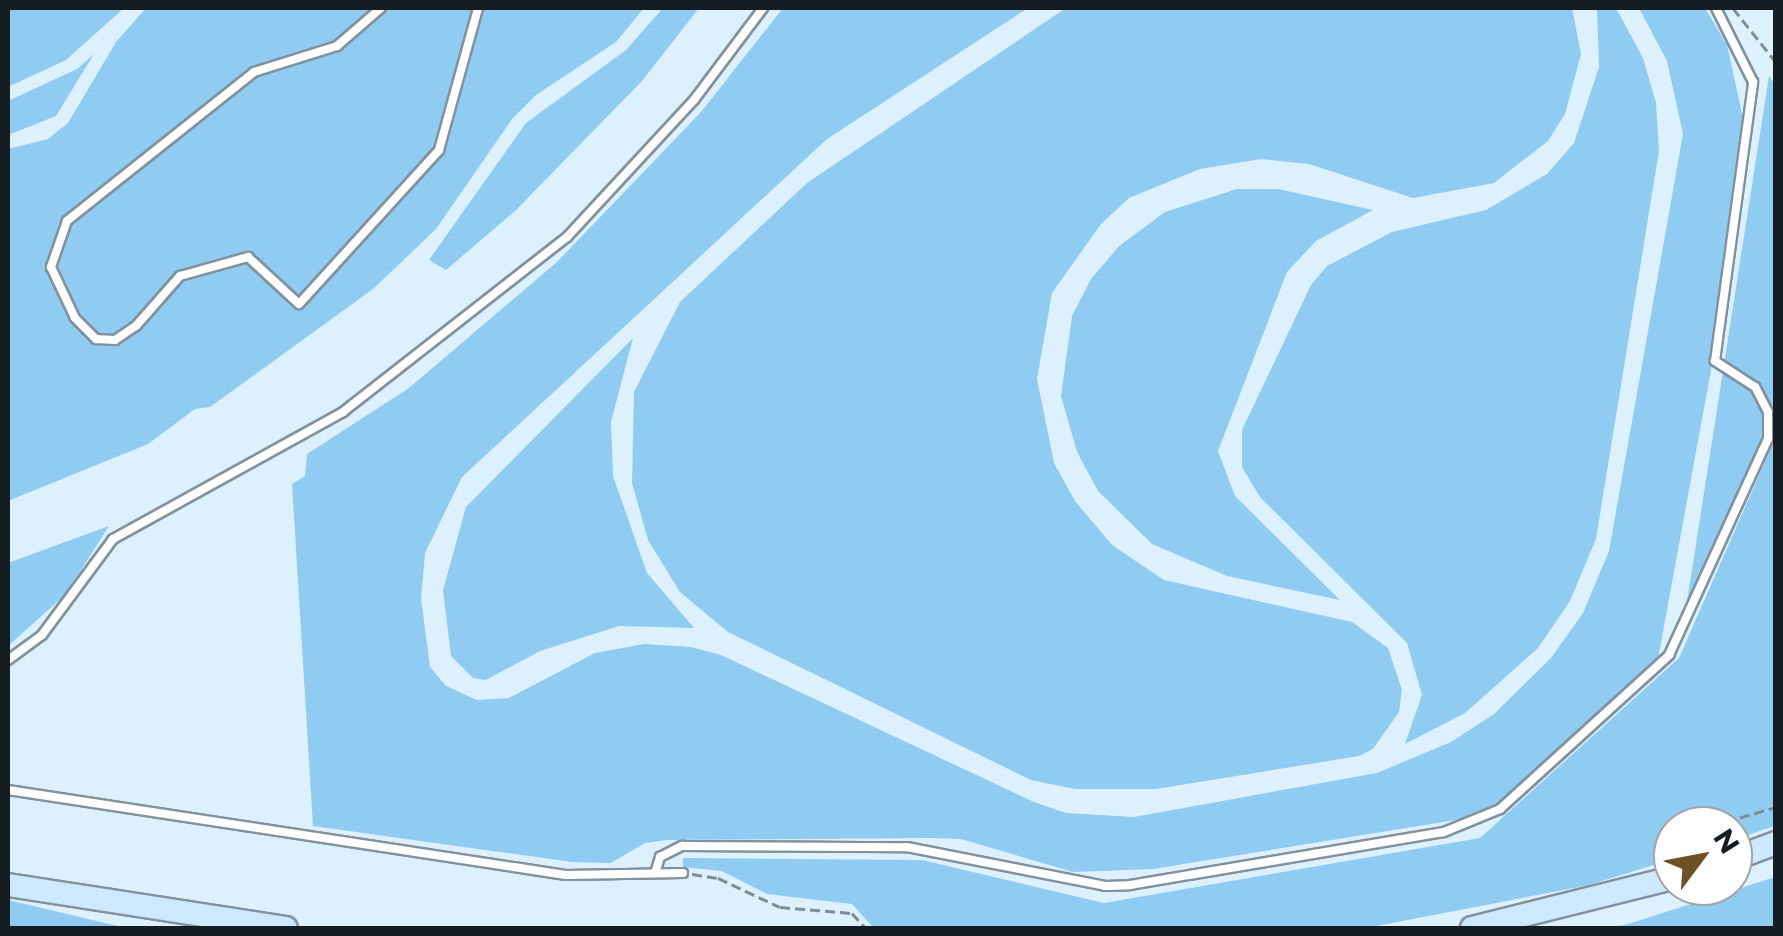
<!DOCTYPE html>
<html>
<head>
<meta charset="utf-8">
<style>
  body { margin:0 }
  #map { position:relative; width:1783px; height:936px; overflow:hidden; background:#ddf0fd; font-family:Montserrat,sans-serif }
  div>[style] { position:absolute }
  .green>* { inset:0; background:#90cbf2 }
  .path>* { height:2.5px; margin-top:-1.25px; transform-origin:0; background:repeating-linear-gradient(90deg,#7f8c96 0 10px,transparent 0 15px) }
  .roads { filter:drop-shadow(2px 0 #81929e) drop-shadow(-2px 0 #81929e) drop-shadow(0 2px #81929e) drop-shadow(0 -2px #81929e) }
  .lane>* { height:8px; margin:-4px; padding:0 4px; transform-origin:4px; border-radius:4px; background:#fff }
  .primary>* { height:22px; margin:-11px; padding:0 11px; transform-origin:11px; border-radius:11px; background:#cee9fd }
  span { translate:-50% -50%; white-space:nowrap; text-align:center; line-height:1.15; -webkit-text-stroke:10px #fff; paint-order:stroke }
  .frame { position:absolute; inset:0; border:10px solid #161d22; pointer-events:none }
  .north { position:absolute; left:1653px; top:806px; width:100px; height:100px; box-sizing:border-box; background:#fff; border:2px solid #a2a5a7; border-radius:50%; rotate:58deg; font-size:28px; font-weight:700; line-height:40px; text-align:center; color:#161d22 }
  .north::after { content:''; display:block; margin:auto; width:35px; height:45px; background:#6f5026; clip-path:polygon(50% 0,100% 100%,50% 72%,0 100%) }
</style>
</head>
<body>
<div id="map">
  <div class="green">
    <i style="clip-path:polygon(8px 8px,124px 8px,66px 60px,8px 87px)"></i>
    <i style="clip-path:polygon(146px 8px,644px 8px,616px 42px,536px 95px,512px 119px,436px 229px,373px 289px,210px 407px,195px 409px,148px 444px,8px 501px,8px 149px,48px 139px,68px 123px,116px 42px)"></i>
    <i style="clip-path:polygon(663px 8px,699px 8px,642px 81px,516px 210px,446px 270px,429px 260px,526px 123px,626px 50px)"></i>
    <i style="clip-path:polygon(783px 8px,1028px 8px,827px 139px,462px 477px,425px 553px,421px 598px,430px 667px,446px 686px,477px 700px,509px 698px,595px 653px,644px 644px,691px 647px,721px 655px,1034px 802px,1066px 813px,1134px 817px,1377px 773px,1451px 742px,1494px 714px,1551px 658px,1583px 613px,1609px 551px,1683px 134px,1667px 61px,1639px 8px,1705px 8px,1727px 45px,1745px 127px,1711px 370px,1658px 659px,1504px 800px,1462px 819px,1153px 869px,1073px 872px,961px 839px,932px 838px,667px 840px,645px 843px,611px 863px,572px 862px,313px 826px,292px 484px,305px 476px,307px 454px,409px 388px,557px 262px,701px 112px)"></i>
    <i style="clip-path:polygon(1066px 8px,1572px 8px,1581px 54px,1565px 114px,1548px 141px,1494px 183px,1413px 198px,1309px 164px,1261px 159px,1200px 169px,1129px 198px,1101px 224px,1052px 293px,1037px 379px,1054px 463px,1075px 501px,1112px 545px,1164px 580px,1352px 622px,1388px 648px,1402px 690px,1399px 712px,1373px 749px,1359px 756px,1156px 789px,1075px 789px,1031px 780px,728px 632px,680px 592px,648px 540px,632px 483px,634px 392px,680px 302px,807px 183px)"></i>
    <i style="clip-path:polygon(1597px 8px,1616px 8px,1643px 58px,1656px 103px,1659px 151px,1596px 539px,1570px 601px,1538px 648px,1465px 713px,1405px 744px,1422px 695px,1407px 643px,1260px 497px,1242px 467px,1242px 430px,1311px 285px,1327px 266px,1392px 232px,1486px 210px,1547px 174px,1574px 143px,1599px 67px)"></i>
    <i style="clip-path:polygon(94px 54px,56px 116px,8px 135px,8px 101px,77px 69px)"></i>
    <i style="clip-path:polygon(1769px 76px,1776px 86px,1775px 427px,1731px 510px,1684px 621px)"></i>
    <i style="clip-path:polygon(1237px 189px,1278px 189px,1373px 210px,1316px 241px,1287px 272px,1218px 451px,1235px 496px,1340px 600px,1227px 576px,1152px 544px,1098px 491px,1077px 452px,1061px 396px,1072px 316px,1091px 279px,1119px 246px,1165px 212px)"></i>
    <i style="clip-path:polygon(633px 338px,611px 422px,613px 476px,647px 573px,694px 628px,619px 626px,540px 651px,486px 680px,473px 678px,451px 656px,443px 590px,466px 507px)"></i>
    <i style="clip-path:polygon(1775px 439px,1775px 826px,1733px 840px,1733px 826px,1673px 826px,1673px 859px,1589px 885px,1366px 928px,874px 928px,852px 904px,767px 894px,722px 871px,683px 867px,683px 858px,922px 860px,1104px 903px,1480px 838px,1679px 658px)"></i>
    <i style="clip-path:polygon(109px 526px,65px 595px,8px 646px,8px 563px)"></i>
    <i style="clip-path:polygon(1775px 877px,1775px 928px,1603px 928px,1625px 925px)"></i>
    <i style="clip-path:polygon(8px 900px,126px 928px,8px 928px)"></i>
  </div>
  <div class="path">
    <i style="left:1733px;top:8px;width:69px;rotate:51.5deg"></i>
    <i style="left:1711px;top:826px;width:68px;rotate:-16.3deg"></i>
    <i style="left:1661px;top:840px;width:12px;rotate:-14deg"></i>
    <i style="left:692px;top:874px;width:26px;rotate:9deg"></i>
    <i style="left:718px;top:878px;width:68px;rotate:25.1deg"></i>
    <i style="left:780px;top:907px;width:72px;rotate:4.8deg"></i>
    <i style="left:852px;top:913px;width:21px;rotate:47deg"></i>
  </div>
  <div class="roads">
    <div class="lane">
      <i style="left:381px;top:8px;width:58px;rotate:139.2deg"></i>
      <i style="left:337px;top:46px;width:87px;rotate:162.6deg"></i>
      <i style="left:254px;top:72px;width:239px;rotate:141.5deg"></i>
      <i style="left:67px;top:221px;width:49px;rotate:109.2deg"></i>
      <i style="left:51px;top:267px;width:56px;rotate:64.8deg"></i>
      <i style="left:75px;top:318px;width:30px;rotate:45deg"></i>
      <i style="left:96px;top:339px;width:19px;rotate:3deg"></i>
      <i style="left:115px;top:340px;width:25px;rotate:-34deg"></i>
      <i style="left:136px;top:326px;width:67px;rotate:-48.7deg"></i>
      <i style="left:180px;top:276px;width:71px;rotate:-15.6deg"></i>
      <i style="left:248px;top:257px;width:69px;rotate:42.7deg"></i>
      <i style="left:299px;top:304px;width:208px;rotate:-47.7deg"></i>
      <i style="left:439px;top:150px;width:147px;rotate:-74.6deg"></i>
      <i style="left:8px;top:660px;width:42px;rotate:-36.3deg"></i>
      <i style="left:42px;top:635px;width:119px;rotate:-53.5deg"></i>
      <i style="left:113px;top:539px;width:263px;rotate:-28.9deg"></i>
      <i style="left:343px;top:412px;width:284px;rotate:-38deg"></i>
      <i style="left:567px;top:237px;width:187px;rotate:-47.2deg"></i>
      <i style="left:694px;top:100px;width:115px;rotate:-53.1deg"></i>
      <i style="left:8px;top:790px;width:564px;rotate:8.66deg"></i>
      <i style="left:566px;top:875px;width:117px;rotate:-1deg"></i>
      <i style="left:656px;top:870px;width:14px;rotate:-73deg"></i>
      <i style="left:660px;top:857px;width:25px;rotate:-27deg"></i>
      <i style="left:682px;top:846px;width:225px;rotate:0.3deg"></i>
      <i style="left:907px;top:847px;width:202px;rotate:11.1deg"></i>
      <i style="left:1105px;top:886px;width:25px;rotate:-2deg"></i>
      <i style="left:1130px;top:885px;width:318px;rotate:-9.6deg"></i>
      <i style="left:1444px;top:832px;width:61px;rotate:-22.3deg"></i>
      <i style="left:1500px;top:809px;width:229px;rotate:-42.3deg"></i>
      <i style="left:1669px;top:655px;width:238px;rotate:-65.4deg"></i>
      <i style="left:1768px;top:439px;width:27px;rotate:-90deg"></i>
      <i style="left:1768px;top:412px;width:28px;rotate:-117deg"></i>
      <i style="left:1755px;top:387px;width:48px;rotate:-147deg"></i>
      <i style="left:1715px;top:361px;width:282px;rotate:-82.2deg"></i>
      <i style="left:1753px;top:82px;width:83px;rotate:-116.6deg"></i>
    </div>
    <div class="primary">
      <i style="left:1733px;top:859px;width:46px;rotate:-20.4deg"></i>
      <i style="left:8px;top:885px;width:281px;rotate:8.8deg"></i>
      <i style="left:1472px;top:928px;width:207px;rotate:-14deg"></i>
    </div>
  </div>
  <div class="frame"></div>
  <div class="north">N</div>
</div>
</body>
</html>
